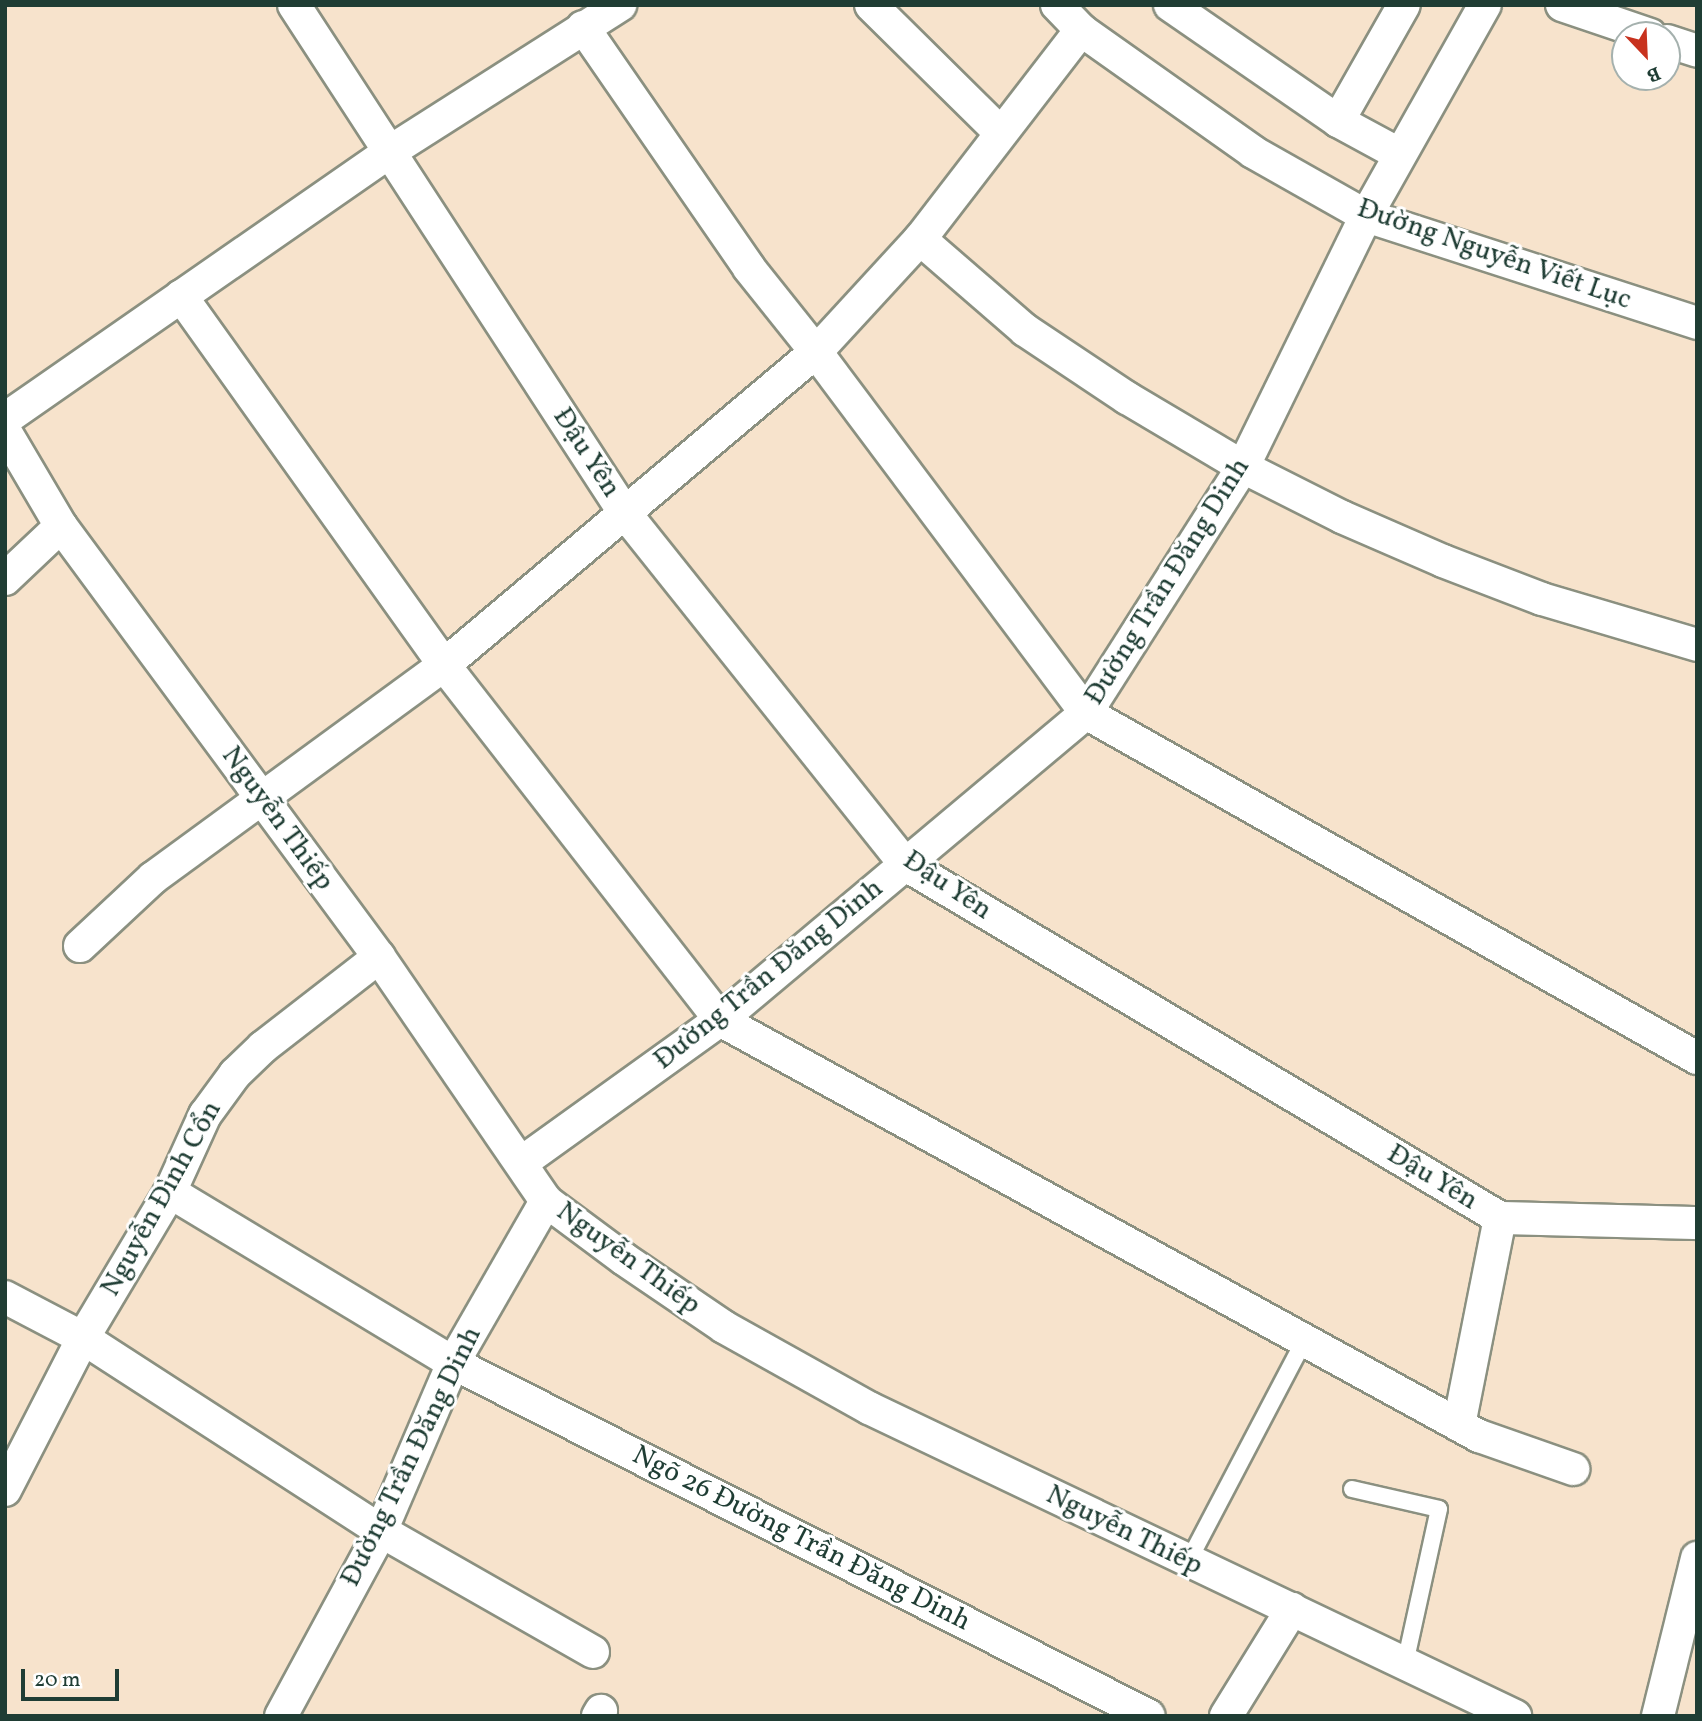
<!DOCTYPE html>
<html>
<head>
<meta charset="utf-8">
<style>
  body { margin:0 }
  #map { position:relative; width:1702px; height:1721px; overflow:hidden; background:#f7e3cc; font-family:Vollkorn,serif }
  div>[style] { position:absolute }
  .roads { filter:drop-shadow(2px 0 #8b9080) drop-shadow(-2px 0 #8b9080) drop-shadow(0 2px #8b9080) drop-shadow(0 -2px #8b9080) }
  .lane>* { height:16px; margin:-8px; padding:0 8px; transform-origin:8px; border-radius:8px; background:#fff }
  .street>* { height:32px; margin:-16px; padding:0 16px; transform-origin:16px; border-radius:16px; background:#fff }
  span { translate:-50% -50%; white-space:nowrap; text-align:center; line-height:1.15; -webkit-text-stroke:6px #fff; paint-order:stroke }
  .street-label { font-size:28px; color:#1f3d34 }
  .frame { position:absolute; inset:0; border:7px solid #1f3d34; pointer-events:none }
  .north { position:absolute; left:1611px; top:21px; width:70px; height:70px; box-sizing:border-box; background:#fff; border:2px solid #a5b1ae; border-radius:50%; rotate:157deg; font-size:19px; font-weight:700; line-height:28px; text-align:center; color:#1f3d34 }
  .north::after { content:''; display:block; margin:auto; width:24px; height:32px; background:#c8321e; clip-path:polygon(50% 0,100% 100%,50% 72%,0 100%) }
  .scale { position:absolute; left:21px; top:1669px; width:98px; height:32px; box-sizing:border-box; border:4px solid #1f3d34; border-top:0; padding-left:9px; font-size:21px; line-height:24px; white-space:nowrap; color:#1f3d34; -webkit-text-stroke:5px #fff; paint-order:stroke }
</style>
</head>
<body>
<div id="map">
  <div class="roads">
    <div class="lane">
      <i style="left:1352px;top:1489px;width:89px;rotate:12.9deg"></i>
      <i style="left:1439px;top:1509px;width:158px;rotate:102.4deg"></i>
      <i style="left:1188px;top:1562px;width:250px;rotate:-62.3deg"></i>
    </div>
    <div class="street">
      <i style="left:294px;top:5px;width:605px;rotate:56.94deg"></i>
      <i style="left:624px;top:512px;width:452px;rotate:51.4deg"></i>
      <i style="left:906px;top:865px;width:691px;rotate:30.72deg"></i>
      <i style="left:1500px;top:1218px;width:197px;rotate:1.5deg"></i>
      <i style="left:871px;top:5px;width:182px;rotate:44.6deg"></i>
      <i style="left:1057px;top:5px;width:35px;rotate:46deg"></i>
      <i style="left:1081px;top:30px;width:211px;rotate:35.3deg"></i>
      <i style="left:1253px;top:152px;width:130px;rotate:29.5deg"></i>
      <i style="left:1366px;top:216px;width:348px;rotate:17.9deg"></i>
      <i style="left:1170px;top:5px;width:204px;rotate:34.6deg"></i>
      <i style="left:1338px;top:121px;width:69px;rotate:28.4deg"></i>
      <i style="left:1562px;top:5px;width:93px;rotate:18.8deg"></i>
      <i style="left:583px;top:27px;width:293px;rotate:55.4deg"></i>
      <i style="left:749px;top:268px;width:107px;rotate:51.4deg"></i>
      <i style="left:816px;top:352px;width:451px;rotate:53.2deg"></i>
      <i style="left:1086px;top:713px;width:702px;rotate:29.45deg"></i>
      <i style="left:1667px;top:41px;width:32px;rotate:18deg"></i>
      <i style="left:1338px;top:121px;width:133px;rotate:-60.4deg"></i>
      <i style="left:920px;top:239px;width:139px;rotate:40.9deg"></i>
      <i style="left:1025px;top:330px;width:123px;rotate:33.7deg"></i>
      <i style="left:1127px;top:398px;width:135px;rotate:30.7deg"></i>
      <i style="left:1243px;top:467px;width:111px;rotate:26.8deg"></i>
      <i style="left:1342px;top:517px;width:110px;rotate:23.5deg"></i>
      <i style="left:1443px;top:561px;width:106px;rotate:21deg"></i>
      <i style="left:1542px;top:599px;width:162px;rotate:16.5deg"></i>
      <i style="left:181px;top:296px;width:453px;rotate:54.5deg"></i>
      <i style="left:444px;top:665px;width:450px;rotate:52.1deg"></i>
      <i style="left:720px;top:1020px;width:866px;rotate:28.73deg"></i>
      <i style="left:1479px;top:1436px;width:100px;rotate:19.3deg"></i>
      <i style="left:5px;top:419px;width:470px;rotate:-34.8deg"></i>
      <i style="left:391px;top:151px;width:272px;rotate:-32.5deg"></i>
      <i style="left:5px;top:431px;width:110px;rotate:59.5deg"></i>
      <i style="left:61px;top:526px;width:536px;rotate:53.58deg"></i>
      <i style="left:379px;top:957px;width:296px;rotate:55.6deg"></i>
      <i style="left:546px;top:1201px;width:97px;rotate:36.6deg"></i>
      <i style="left:624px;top:1259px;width:121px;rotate:34.2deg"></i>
      <i style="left:724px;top:1327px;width:166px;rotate:29.2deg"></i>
      <i style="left:869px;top:1408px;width:716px;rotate:25.49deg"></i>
      <i style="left:5px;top:579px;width:77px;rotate:-43.4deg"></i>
      <i style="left:80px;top:946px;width:100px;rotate:-43deg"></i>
      <i style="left:153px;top:878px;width:361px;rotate:-36.2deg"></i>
      <i style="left:444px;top:665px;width:486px;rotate:-40.1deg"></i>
      <i style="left:816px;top:352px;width:154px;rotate:-47.4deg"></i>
      <i style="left:920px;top:239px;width:264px;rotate:-52.4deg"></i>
      <i style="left:521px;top:1163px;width:245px;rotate:-35.7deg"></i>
      <i style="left:720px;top:1020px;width:478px;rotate:-40deg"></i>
      <i style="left:1086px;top:713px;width:292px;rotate:-57.5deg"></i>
      <i style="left:1243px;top:467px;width:280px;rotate:-63.9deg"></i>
      <i style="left:1366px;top:216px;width:242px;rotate:-60.6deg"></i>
      <i style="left:170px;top:1192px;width:331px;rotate:31.1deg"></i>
      <i style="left:453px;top:1363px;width:780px;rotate:26.89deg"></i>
      <i style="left:5px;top:1297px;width:88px;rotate:27.7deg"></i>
      <i style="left:83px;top:1338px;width:355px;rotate:32.9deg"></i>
      <i style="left:381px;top:1531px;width:244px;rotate:29.7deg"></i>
      <i style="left:1459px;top:1425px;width:211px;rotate:-78.8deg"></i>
      <i style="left:5px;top:1490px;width:171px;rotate:-62.8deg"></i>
      <i style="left:83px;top:1338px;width:170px;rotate:-59.2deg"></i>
      <i style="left:170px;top:1192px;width:85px;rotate:-65.6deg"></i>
      <i style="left:205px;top:1115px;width:51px;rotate:-53.8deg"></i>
      <i style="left:235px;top:1074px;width:39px;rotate:-44deg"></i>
      <i style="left:263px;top:1047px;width:147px;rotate:-37.8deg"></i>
      <i style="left:281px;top:1716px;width:210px;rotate:-61.6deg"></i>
      <i style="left:381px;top:1531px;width:183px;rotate:-66.8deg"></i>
      <i style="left:453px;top:1363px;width:187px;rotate:-60.1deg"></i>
      <i style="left:598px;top:1716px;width:6px;rotate:-59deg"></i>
      <i style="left:1226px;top:1716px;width:126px;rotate:-58.3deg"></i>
      <i style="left:1658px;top:1716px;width:163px;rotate:-76.1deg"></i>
    </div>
  </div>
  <div class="street-label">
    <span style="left:1494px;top:255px;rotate:19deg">Đường Nguyễn Viết Lục</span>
    <span style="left:586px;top:453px;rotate:57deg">Đậu Yên</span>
    <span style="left:1168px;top:582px;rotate:-58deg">Đường Trần Đăng Dinh</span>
    <span style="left:277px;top:819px;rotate:54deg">Nguyễn Thiếp</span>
    <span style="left:947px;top:886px;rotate:34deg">Đậu Yên</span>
    <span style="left:769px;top:975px;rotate:-39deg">Đường Trần Đăng Dinh</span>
    <span style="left:1432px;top:1178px;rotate:31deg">Đậu Yên</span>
    <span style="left:162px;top:1199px;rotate:-61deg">Nguyễn Đình Cổn</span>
    <span style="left:628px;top:1259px;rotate:36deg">Nguyễn Thiếp</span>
    <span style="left:412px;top:1457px;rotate:-64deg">Đường Trần Đăng Dinh</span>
    <span style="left:1124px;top:1531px;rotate:26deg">Nguyễn Thiếp</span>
    <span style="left:801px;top:1539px;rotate:27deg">Ngõ 26 Đường Trần Đăng Dinh</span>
  </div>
  <div class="frame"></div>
  <div class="north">B</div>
  <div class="scale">20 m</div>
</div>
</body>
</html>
